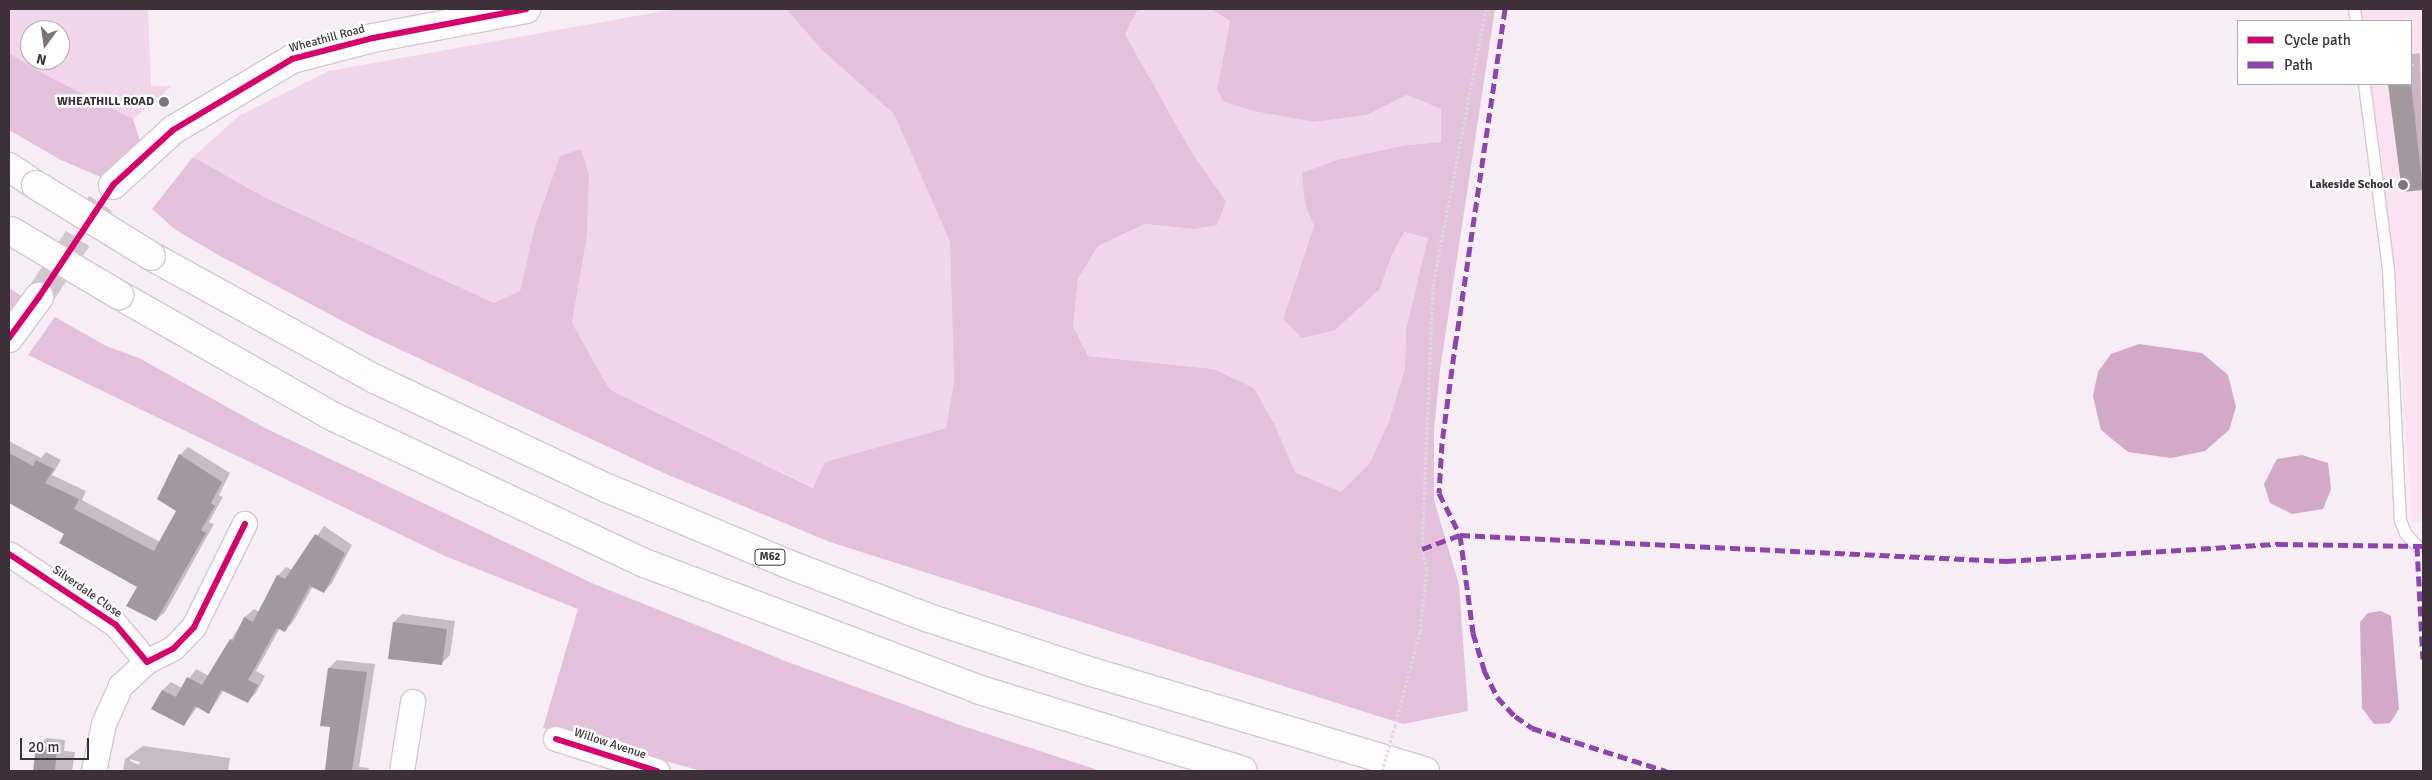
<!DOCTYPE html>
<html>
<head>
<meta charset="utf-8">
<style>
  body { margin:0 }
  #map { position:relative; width:2432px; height:780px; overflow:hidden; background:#f7edf4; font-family:Signika,sans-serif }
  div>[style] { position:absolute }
  .built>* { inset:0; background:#fbe2f3 }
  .green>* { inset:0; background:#f1d6e9 }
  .forest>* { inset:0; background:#e4c1da }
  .water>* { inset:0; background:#d2a9c6 }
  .shadow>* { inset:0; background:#0003 }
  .building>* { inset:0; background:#a2999f }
  .secondary-tunnel>* { height:28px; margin-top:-14px; transform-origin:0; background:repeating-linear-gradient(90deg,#d2c7cf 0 28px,transparent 0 42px) }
  .path>* { height:3px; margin-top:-1.5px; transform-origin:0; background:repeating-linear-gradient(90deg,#dcd9db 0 2.5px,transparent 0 5px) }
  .roads { filter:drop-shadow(1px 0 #d4c9d0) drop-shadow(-1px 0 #d4c9d0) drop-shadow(0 1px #d4c9d0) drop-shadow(0 -1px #d4c9d0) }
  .lane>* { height:11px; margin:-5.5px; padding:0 5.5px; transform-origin:5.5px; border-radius:5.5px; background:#fefcfd }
  .street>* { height:24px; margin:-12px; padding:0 12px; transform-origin:12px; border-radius:12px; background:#fefcfd }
  .secondary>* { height:28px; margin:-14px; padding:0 14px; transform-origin:14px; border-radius:14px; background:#fefcfd }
  .highway>* { height:28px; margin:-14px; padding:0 14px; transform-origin:14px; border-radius:14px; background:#fefcfd }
  .path-bridge>* { height:3px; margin-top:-1.5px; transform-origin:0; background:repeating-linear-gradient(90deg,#dcd9db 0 2.5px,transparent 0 5px) }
  .bridges { filter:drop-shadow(1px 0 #d4c9d0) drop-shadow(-1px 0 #d4c9d0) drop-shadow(0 1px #d4c9d0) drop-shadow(0 -1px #d4c9d0) }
  .highway-bridge>* { height:28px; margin:-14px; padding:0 14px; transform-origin:14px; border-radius:14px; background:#fefcfd }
  .quiet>* { height:5px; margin-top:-2.5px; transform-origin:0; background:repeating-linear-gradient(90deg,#8e44ad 0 10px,transparent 0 15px) }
  .cycleway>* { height:6px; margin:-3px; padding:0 3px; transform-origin:3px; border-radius:3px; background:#d6006c }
  .dots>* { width:14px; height:14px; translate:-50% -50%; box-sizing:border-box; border:2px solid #fff; border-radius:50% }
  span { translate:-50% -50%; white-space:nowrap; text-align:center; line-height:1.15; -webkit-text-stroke:5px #fff; paint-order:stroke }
  .shield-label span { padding:1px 4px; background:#fff; border:1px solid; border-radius:4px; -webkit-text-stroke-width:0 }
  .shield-label { font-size:11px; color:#3d3139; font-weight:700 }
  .street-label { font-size:12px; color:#3d3139 }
  .poi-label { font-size:12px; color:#3d3139; font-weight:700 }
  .right { translate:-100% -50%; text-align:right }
  .frame { position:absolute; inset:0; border:10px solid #3d3139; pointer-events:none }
  .legend { position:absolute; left:2237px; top:20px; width:175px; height:65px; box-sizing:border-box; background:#fff; border:1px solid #b1adb0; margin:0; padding:6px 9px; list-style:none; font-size:15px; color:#3d3139 }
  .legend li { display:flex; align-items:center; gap:10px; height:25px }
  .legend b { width:25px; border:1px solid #b1adb0 }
  .north { position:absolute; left:20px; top:20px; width:50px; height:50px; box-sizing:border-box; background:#fff; border:1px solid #b1adb0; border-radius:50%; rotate:194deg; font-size:14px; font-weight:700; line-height:20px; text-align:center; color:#3d3139 }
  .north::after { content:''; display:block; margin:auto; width:18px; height:22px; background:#7e737a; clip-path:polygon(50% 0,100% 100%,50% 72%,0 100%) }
  .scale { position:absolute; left:20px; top:738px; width:69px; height:22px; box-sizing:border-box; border:2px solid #3d3139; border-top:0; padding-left:6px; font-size:15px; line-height:18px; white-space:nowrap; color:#3d3139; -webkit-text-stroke:4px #fff; paint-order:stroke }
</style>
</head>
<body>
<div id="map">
  <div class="built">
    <i style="clip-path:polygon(2362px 9px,2423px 9px,2423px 522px,2412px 523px,2396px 286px,2371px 84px,2411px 84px,2411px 21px,2363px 21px)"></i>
  </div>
  <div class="green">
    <i style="clip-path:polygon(evenodd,9px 9px,148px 9px,151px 86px,172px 86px,133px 119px,40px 72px,9px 53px,9px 9px,30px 30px,60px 30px,60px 60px,30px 60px,30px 30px)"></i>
    <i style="clip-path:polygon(675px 9px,786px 9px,822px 50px,894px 114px,950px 242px,954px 382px,946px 428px,825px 462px,814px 488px,610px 390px,572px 323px,587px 236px,589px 175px,560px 156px,535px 226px,520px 292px,494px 303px,264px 197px,193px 157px,239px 116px,329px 71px)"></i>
    <i style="clip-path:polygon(1149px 9px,1211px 9px,1230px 21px,1217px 90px,1224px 102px,1253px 111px,1314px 122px,1367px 115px,1407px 95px,1441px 109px,1441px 142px,1407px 145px,1305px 204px,1314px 226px,1283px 319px,1380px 289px,1391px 257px,1404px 232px,1428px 238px,1406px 329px,1405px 368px,1389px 421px,1370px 463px,1341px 492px,1295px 472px,1275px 425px,1254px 388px,1214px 369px,1088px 356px,1073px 326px,1078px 279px,1098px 246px,1145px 224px,1193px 229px,1226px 201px,1192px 153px,1125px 34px,1137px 11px)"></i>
  </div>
  <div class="forest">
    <i style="clip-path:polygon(786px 9px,1149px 9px,1137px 11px,1125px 34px,1192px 153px,1226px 201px,1217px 225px,1193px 229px,1145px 224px,1098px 246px,1078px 279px,1073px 326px,1088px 356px,1214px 369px,1254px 388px,1275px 425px,1295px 472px,1341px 492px,1370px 463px,1389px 421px,1405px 368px,1406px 329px,1428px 238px,1404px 232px,1391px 257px,1380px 289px,1335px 330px,1302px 338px,1283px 319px,1314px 226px,1305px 204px,1302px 173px,1337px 160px,1407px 145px,1441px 142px,1441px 109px,1407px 95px,1367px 115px,1314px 122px,1253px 111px,1224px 102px,1217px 90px,1230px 21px,1211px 9px,1495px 9px,1440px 370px,1434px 429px,1434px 500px,1459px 585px,1468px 711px,1403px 724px,830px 542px,666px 474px,369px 335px,220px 256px,176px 230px,152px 209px,193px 157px,264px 197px,494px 303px,520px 291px,535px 226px,560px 156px,581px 149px,589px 175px,587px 236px,572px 323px,610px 390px,813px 488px,825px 462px,946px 428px,954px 382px,950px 242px,894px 114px,822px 50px)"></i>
    <i style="clip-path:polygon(9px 53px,40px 72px,133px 119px,143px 150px,110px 181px,61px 160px,9px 130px)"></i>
    <i style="clip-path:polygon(9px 288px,23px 297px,9px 319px)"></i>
    <i style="clip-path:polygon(55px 317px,106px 346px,139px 358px,267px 429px,594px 584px,788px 662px,960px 725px,1101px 771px,702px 771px,543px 728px,578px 609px,445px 556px,28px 355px)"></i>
  </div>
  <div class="water">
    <i style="clip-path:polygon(2139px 344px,2202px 353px,2228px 375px,2236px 407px,2229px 430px,2205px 451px,2171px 458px,2128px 452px,2101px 430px,2093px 396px,2098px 372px,2111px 354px)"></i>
    <i style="clip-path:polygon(2302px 455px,2328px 463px,2331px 489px,2323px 509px,2292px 514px,2270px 503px,2264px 484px,2277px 459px)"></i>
    <i style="clip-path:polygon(2381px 611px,2391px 616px,2399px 709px,2390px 723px,2374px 724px,2362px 708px,2360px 622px,2368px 613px)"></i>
  </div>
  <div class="shadow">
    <i style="clip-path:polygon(2420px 53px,2423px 188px,2403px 191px,2389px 84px,2411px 84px,2411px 66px,2414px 65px,2411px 63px,2411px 54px)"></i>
    <i style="clip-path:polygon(9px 441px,41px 458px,46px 452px,61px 460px,52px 475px,86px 491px,82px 500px,160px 542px,178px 510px,180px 455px,188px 447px,230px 473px,219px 495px,223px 497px,209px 522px,214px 524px,165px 612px,156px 620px,139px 586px,9px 493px)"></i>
    <i style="clip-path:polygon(324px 526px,352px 545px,332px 583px,324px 592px,313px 586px,293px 622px,285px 631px,280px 628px,256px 671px,265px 676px,256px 693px,248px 701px,224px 690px,209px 713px,198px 706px,184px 725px,162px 691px,171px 682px,182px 688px,196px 669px,209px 676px,245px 617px,254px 609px,259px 612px,278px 576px,286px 567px,293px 570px)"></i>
    <i style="clip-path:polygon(402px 614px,455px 621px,450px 655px,442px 663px,394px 622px)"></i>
    <i style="clip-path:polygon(337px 660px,375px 664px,359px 767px,369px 768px,368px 771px,326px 771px,332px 726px,329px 668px)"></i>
    <i style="clip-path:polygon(46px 738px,65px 740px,64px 751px,75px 752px,72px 771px,34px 771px,37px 747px)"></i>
    <i style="clip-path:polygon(evenodd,143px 746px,230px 758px,228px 771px,123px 771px,125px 759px,143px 746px,130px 759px,140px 762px,139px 765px,130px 761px,130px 759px)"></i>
  </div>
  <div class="building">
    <i style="clip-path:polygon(2388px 84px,2411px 84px,2423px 190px,2402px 192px)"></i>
    <i style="clip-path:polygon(9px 453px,33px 466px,36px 460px,54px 469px,45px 483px,79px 499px,74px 509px,154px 551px,176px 511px,157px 499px,179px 454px,222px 482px,211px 503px,215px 506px,201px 530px,206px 533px,156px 621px,126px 606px,137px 587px,59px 543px,64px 534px,9px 503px)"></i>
    <i style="clip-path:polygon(315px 534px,345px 553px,324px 593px,310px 586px,285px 632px,277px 628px,248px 680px,258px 685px,248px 703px,221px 690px,209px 714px,195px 706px,184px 726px,151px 709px,162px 690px,176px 697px,187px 677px,202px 685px,230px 639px,233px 641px,244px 617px,253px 622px,277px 575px,285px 579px)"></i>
    <i style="clip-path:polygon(393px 622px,447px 629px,442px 665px,388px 659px)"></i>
    <i style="clip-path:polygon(328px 668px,367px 672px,352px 771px,325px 771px,330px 727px,320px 726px)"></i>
    <i style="clip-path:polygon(36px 746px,57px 748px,55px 771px,33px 771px)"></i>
  </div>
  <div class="secondary-tunnel">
    <i style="left:39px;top:297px;width:134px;rotate:-56.5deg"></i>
  </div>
  <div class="path">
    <i style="left:1395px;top:726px;width:98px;rotate:-75.3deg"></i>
    <i style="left:1420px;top:631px;width:62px;rotate:-83.6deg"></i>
    <i style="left:1427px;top:569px;width:21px;rotate:-104deg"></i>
    <i style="left:1422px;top:549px;width:263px;rotate:-87.6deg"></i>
    <i style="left:1433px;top:286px;width:282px;rotate:-79.2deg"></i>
  </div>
  <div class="roads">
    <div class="lane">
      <i style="left:2354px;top:9px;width:12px;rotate:81deg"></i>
      <i style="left:2364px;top:84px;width:187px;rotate:82.6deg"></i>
      <i style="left:2388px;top:269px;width:251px;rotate:87.3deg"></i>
      <i style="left:2400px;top:520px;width:14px;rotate:69deg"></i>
      <i style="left:2405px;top:533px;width:18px;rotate:47deg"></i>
    </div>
    <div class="street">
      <i style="left:9px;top:554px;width:128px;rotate:33.6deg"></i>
      <i style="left:116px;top:625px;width:48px;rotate:50deg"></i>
      <i style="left:147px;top:662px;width:30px;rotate:-27deg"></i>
      <i style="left:174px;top:648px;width:29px;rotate:-46deg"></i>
      <i style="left:194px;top:627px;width:115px;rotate:-63.7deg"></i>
      <i style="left:556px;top:739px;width:106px;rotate:17.6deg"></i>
      <i style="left:94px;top:771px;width:48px;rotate:-78deg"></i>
      <i style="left:104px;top:724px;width:42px;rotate:-65.9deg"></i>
      <i style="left:121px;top:686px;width:35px;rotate:-43deg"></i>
      <i style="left:402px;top:771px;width:70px;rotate:-80.9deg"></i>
    </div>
    <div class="secondary">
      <i style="left:113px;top:185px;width:81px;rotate:-42.5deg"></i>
      <i style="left:173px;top:130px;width:139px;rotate:-30.8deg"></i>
      <i style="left:292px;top:59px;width:84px;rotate:-14.5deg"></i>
      <i style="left:373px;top:38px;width:156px;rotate:-10.7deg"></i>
      <i style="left:9px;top:338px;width:51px;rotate:-53.8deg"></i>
    </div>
    <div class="highway">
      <i style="left:9px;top:167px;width:32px;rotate:34deg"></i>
      <i style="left:151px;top:256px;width:258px;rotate:28.8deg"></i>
      <i style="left:377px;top:380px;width:254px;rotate:25.2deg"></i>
      <i style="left:607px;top:488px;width:196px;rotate:22.8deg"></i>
      <i style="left:788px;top:564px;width:151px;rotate:21deg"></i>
      <i style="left:929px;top:618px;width:161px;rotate:18.4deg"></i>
      <i style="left:1082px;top:669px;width:358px;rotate:16.6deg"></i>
      <i style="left:119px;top:295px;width:247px;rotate:29.6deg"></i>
      <i style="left:334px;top:417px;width:346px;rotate:25.2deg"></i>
      <i style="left:647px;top:564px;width:353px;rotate:20.7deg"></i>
      <i style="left:977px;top:689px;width:278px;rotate:17.1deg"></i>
    </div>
  </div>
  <div class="path-bridge">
    <i style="left:1382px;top:771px;width:47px;rotate:-73.9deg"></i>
  </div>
  <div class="bridges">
    <div class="highway-bridge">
      <i style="left:36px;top:185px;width:135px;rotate:31.7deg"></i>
      <i style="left:11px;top:231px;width:126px;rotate:30.7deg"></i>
    </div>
  </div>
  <div class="quiet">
    <i style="left:1505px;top:9px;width:334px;rotate:98.4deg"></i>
    <i style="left:1456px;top:339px;width:105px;rotate:97.7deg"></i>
    <i style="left:1442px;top:443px;width:50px;rotate:93.4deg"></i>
    <i style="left:1439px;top:493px;width:47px;rotate:63.4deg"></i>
    <i style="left:1460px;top:535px;width:99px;rotate:82.4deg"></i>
    <i style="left:1473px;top:633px;width:39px;rotate:73deg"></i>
    <i style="left:1484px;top:670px;width:30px;rotate:64deg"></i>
    <i style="left:1497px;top:697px;width:26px;rotate:47deg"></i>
    <i style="left:1515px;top:716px;width:21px;rotate:35deg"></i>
    <i style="left:1532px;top:728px;width:141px;rotate:17.8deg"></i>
    <i style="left:2417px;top:546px;width:113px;rotate:87deg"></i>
    <i style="left:1422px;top:549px;width:40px;rotate:-20.2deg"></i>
    <i style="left:1460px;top:535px;width:547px;rotate:2.73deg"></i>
    <i style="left:2006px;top:561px;width:273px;rotate:-3.6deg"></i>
    <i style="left:2278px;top:544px;width:145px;rotate:0.8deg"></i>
  </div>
  <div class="cycleway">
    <i style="left:9px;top:338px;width:51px;rotate:-53.8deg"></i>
    <i style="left:39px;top:297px;width:134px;rotate:-56.5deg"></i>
    <i style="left:113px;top:185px;width:81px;rotate:-42.5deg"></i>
    <i style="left:173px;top:130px;width:139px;rotate:-30.8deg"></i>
    <i style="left:292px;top:59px;width:84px;rotate:-14.5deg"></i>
    <i style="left:373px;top:38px;width:156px;rotate:-10.7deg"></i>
    <i style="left:9px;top:554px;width:128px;rotate:33.6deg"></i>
    <i style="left:116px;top:625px;width:48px;rotate:50deg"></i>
    <i style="left:147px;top:662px;width:30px;rotate:-27deg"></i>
    <i style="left:174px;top:648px;width:29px;rotate:-46deg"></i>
    <i style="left:194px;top:627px;width:115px;rotate:-63.7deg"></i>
    <i style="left:556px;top:739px;width:106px;rotate:17.6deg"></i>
  </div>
  <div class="dots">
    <i style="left:164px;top:102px;background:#7e737a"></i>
    <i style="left:2403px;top:185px;background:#7e737a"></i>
  </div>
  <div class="shield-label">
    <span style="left:770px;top:557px">M62</span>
  </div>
  <div class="street-label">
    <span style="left:327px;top:39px;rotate:-15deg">Wheathill Road</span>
    <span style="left:87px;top:592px;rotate:35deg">Silverdale Close</span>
    <span style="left:610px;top:744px;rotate:18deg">Willow Avenue</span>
  </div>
  <div class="poi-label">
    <span class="right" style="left:154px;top:102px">WHEATHILL ROAD</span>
    <span class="right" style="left:2393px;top:185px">Lakeside School</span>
  </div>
  <div class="frame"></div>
  <ul class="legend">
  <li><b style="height:6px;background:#d6006c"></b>Cycle path</li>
  <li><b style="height:6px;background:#8e44ad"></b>Path</li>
  </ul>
  <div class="north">N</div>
  <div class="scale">20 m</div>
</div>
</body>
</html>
